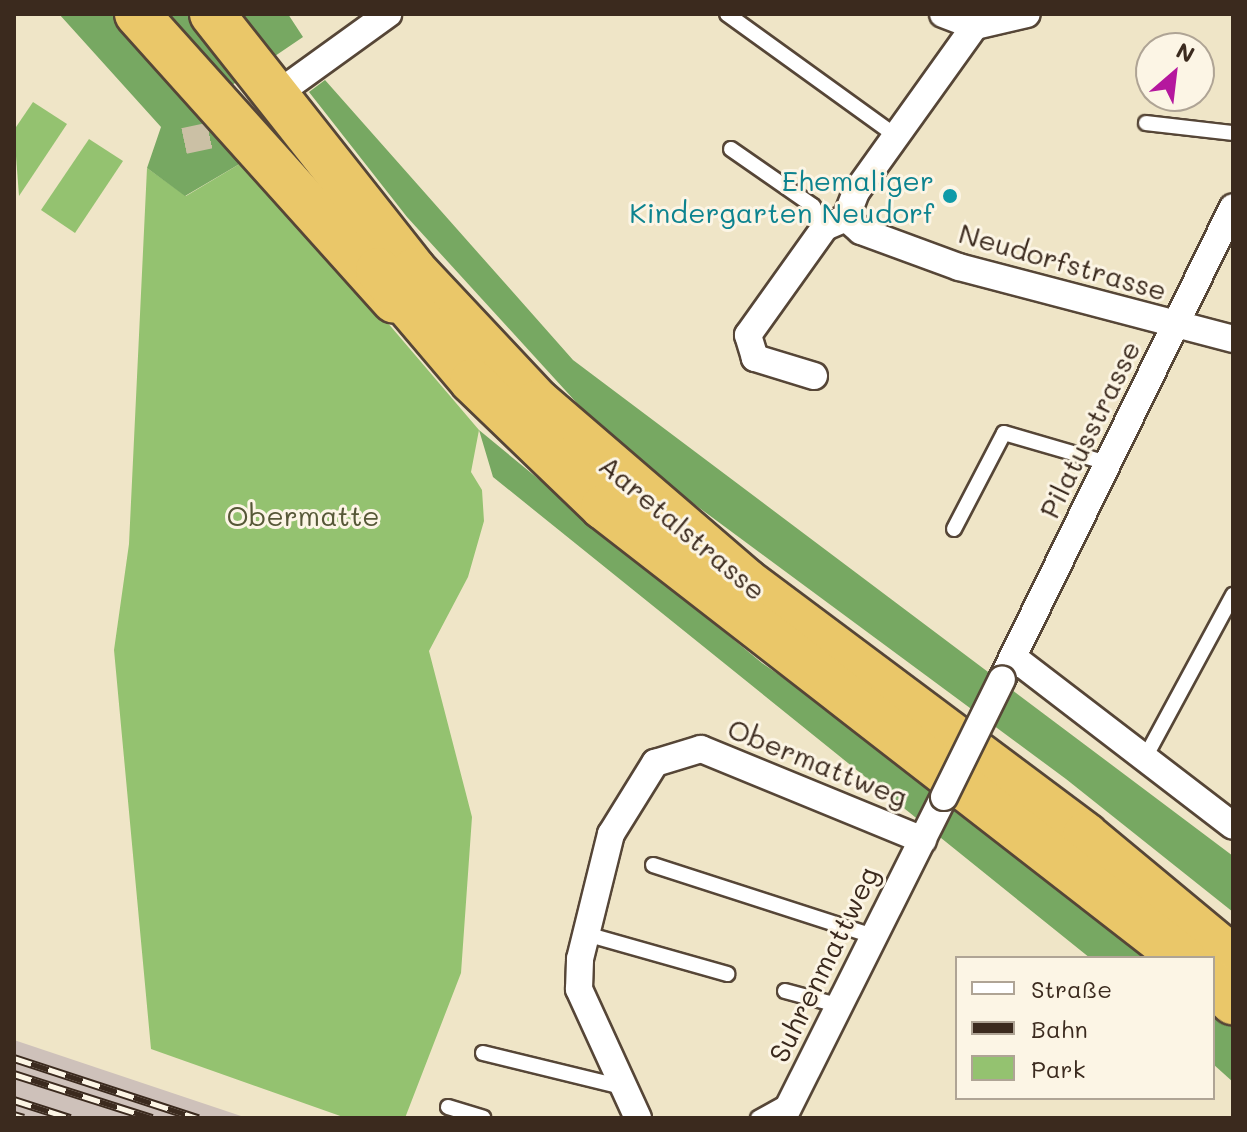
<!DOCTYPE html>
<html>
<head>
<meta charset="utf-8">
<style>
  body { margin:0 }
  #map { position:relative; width:1247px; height:1132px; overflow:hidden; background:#efe5c7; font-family:Mali,sans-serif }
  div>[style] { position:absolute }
  .industrial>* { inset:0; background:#cec1ba }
  .green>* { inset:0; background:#94c270 }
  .forest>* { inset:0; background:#77a862 }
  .minor-tunnel>* { height:26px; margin-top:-13px; transform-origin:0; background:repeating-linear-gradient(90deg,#cbc0a5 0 26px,transparent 0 39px) }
  .roads { filter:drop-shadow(2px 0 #564637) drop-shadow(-2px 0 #564637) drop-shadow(0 2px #564637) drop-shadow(0 -2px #564637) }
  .service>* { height:14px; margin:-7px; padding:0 7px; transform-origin:7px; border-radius:7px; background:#fff }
  .minor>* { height:26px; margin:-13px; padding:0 13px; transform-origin:13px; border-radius:13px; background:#fff }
  .motorway>* { height:44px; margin:-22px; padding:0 22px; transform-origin:22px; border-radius:22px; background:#eac769 }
  .rail>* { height:9px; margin-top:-4.5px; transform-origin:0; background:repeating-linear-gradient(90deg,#fcf5e5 0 18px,#3b2a1e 0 36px); box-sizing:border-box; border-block:2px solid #3b2a1e }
  .bridges { filter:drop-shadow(2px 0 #564637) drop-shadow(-2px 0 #564637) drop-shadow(0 2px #564637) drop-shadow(0 -2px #564637) }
  .minor-bridge>* { height:26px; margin:-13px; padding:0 13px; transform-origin:13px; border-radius:13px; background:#fff }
  .dots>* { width:22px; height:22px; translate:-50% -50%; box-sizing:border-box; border:4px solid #fcf5e5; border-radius:50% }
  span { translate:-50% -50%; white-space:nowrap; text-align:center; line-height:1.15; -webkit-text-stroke:6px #fcf5e5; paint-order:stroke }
  .culture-label { font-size:28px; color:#0d838f }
  .right { translate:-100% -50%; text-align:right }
  .street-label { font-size:28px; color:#3b2a1e }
  .park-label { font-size:28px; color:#565837 }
  .frame { position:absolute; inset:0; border:16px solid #3b2a1e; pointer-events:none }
  .legend { position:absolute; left:955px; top:956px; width:260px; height:144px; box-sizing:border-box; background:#fcf5e5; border:2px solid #afa495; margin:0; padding:10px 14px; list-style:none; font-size:24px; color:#3b2a1e }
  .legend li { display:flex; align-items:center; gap:16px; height:40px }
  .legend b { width:40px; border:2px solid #afa495 }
  .north { position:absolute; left:1135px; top:32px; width:80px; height:80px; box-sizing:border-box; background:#fcf5e5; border:2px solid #afa495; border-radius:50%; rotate:28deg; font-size:22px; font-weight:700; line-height:32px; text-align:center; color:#3b2a1e }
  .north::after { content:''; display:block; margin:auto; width:28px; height:36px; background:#b5179e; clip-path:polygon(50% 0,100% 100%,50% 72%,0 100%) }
</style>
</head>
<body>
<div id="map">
  <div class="industrial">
    <i style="clip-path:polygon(14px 1040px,247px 1118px,14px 1118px)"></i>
  </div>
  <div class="green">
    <i style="clip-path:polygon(33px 102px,67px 124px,19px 196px,14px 130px)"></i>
    <i style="clip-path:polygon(89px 139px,123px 161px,75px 233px,41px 210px)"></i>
    <i style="clip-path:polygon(248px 159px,479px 430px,471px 472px,482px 490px,484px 521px,468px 577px,429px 651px,472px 817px,461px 973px,405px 1118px,346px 1118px,151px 1049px,114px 650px,129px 544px,147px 168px,186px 196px)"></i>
  </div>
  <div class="forest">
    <i style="clip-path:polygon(59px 14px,288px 14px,303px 37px,210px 100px,248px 159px,185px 196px,147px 168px,161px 127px)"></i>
    <i style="clip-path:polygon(325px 80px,573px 360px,1233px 856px,1233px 912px,1066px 779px,617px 447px,407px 217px,309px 92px)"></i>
    <i style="clip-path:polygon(479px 430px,762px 663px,922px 774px,1157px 958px,1090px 958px,493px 477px)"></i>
    <i style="clip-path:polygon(1213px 1006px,1233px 1025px,1233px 1082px,1213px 1064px)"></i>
  </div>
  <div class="minor-tunnel">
    <i style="left:184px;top:141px;width:35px;rotate:-12deg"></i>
    <i style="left:218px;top:134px;width:81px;rotate:-34.5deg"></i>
  </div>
  <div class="roads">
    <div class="service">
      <i style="left:727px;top:14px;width:207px;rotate:35.8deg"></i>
      <i style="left:1146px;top:123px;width:88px;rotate:6.6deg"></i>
      <i style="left:731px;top:149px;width:100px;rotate:34.8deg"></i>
      <i style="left:813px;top:206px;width:24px;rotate:60deg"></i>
      <i style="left:954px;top:529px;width:108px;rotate:-62.5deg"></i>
      <i style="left:1004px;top:433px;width:107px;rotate:16.2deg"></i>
      <i style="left:1147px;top:754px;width:181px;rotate:-61.6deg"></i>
      <i style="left:653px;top:865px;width:231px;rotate:17.9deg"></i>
      <i style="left:586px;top:934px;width:147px;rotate:15.8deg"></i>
      <i style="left:785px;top:991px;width:54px;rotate:15.1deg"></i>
      <i style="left:483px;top:1053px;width:143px;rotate:13.7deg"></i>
      <i style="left:448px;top:1107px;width:37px;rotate:17deg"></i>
      <i style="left:758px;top:1118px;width:35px;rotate:-29deg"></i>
    </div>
    <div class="minor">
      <i style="left:943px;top:14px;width:34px;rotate:21deg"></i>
      <i style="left:291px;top:84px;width:120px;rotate:-35.8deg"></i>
      <i style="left:846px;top:218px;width:20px;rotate:41deg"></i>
      <i style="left:861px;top:231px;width:104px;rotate:20.2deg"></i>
      <i style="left:959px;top:267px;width:283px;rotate:14.7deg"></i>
      <i style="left:814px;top:376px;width:62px;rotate:-163deg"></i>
      <i style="left:755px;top:358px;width:24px;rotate:-107deg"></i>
      <i style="left:748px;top:335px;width:133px;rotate:-54.5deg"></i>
      <i style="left:825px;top:227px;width:23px;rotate:-23deg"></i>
      <i style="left:846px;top:218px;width:28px;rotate:-69deg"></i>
      <i style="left:856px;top:192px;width:204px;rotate:-54.4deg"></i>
      <i style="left:975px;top:26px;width:53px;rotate:-13deg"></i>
      <i style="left:1013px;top:657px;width:277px;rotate:37.5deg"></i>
      <i style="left:1002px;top:679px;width:525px;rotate:-63.92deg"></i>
      <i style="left:638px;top:1118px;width:142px;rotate:-114.6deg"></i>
      <i style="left:579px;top:989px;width:30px;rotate:-88deg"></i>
      <i style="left:580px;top:959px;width:129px;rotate:-76.1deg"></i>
      <i style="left:611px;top:834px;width:84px;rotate:-58.2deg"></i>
      <i style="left:655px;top:763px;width:48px;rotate:-16.9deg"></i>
      <i style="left:701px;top:749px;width:240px;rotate:22.3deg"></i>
      <i style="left:783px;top:1118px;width:359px;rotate:-63.4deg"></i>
    </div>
    <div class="motorway">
      <i style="left:137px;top:14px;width:385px;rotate:48.1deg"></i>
      <i style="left:212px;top:14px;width:326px;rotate:51.7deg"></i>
      <i style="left:414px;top:270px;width:181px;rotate:46.8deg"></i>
      <i style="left:538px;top:402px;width:274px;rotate:40.7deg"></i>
      <i style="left:746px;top:581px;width:424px;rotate:36.8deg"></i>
      <i style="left:1085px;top:835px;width:192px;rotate:39.7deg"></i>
      <i style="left:378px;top:270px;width:145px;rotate:49.7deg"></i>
      <i style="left:472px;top:381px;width:182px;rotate:43.9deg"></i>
      <i style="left:603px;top:507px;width:735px;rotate:37.87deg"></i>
      <i style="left:1213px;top:983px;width:28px;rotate:44deg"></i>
    </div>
  </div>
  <div class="rail">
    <i style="left:14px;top:1058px;width:194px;rotate:18.1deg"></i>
    <i style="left:14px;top:1074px;width:145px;rotate:17.7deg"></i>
    <i style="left:14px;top:1100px;width:59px;rotate:17.8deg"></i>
    <i style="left:14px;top:1115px;width:10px;rotate:17deg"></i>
  </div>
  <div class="bridges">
    <div class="minor-bridge">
      <i style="left:944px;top:797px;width:131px;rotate:-63.8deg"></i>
    </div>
  </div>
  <div class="dots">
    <i style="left:950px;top:196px;background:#0f9aa8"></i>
  </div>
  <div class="culture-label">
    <span class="right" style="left:934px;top:196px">Ehemaliger<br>Kindergarten Neudorf</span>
  </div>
  <div class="street-label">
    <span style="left:1063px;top:261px;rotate:16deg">Neudorfstrasse</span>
    <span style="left:1089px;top:429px;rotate:-64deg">Pilatusstrasse</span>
    <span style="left:683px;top:527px;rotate:40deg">Aaretalstrasse</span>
    <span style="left:818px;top:762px;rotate:22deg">Obermattweg</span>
    <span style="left:823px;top:964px;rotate:-64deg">Suhrenmattweg</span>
  </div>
  <div class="park-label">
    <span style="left:303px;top:515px">Obermatte</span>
  </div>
  <div class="frame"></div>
  <ul class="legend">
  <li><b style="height:10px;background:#fff"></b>Straße</li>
  <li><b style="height:10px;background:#3b2a1e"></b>Bahn</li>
  <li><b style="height:22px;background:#94c270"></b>Park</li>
  </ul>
  <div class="north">N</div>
</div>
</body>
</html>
